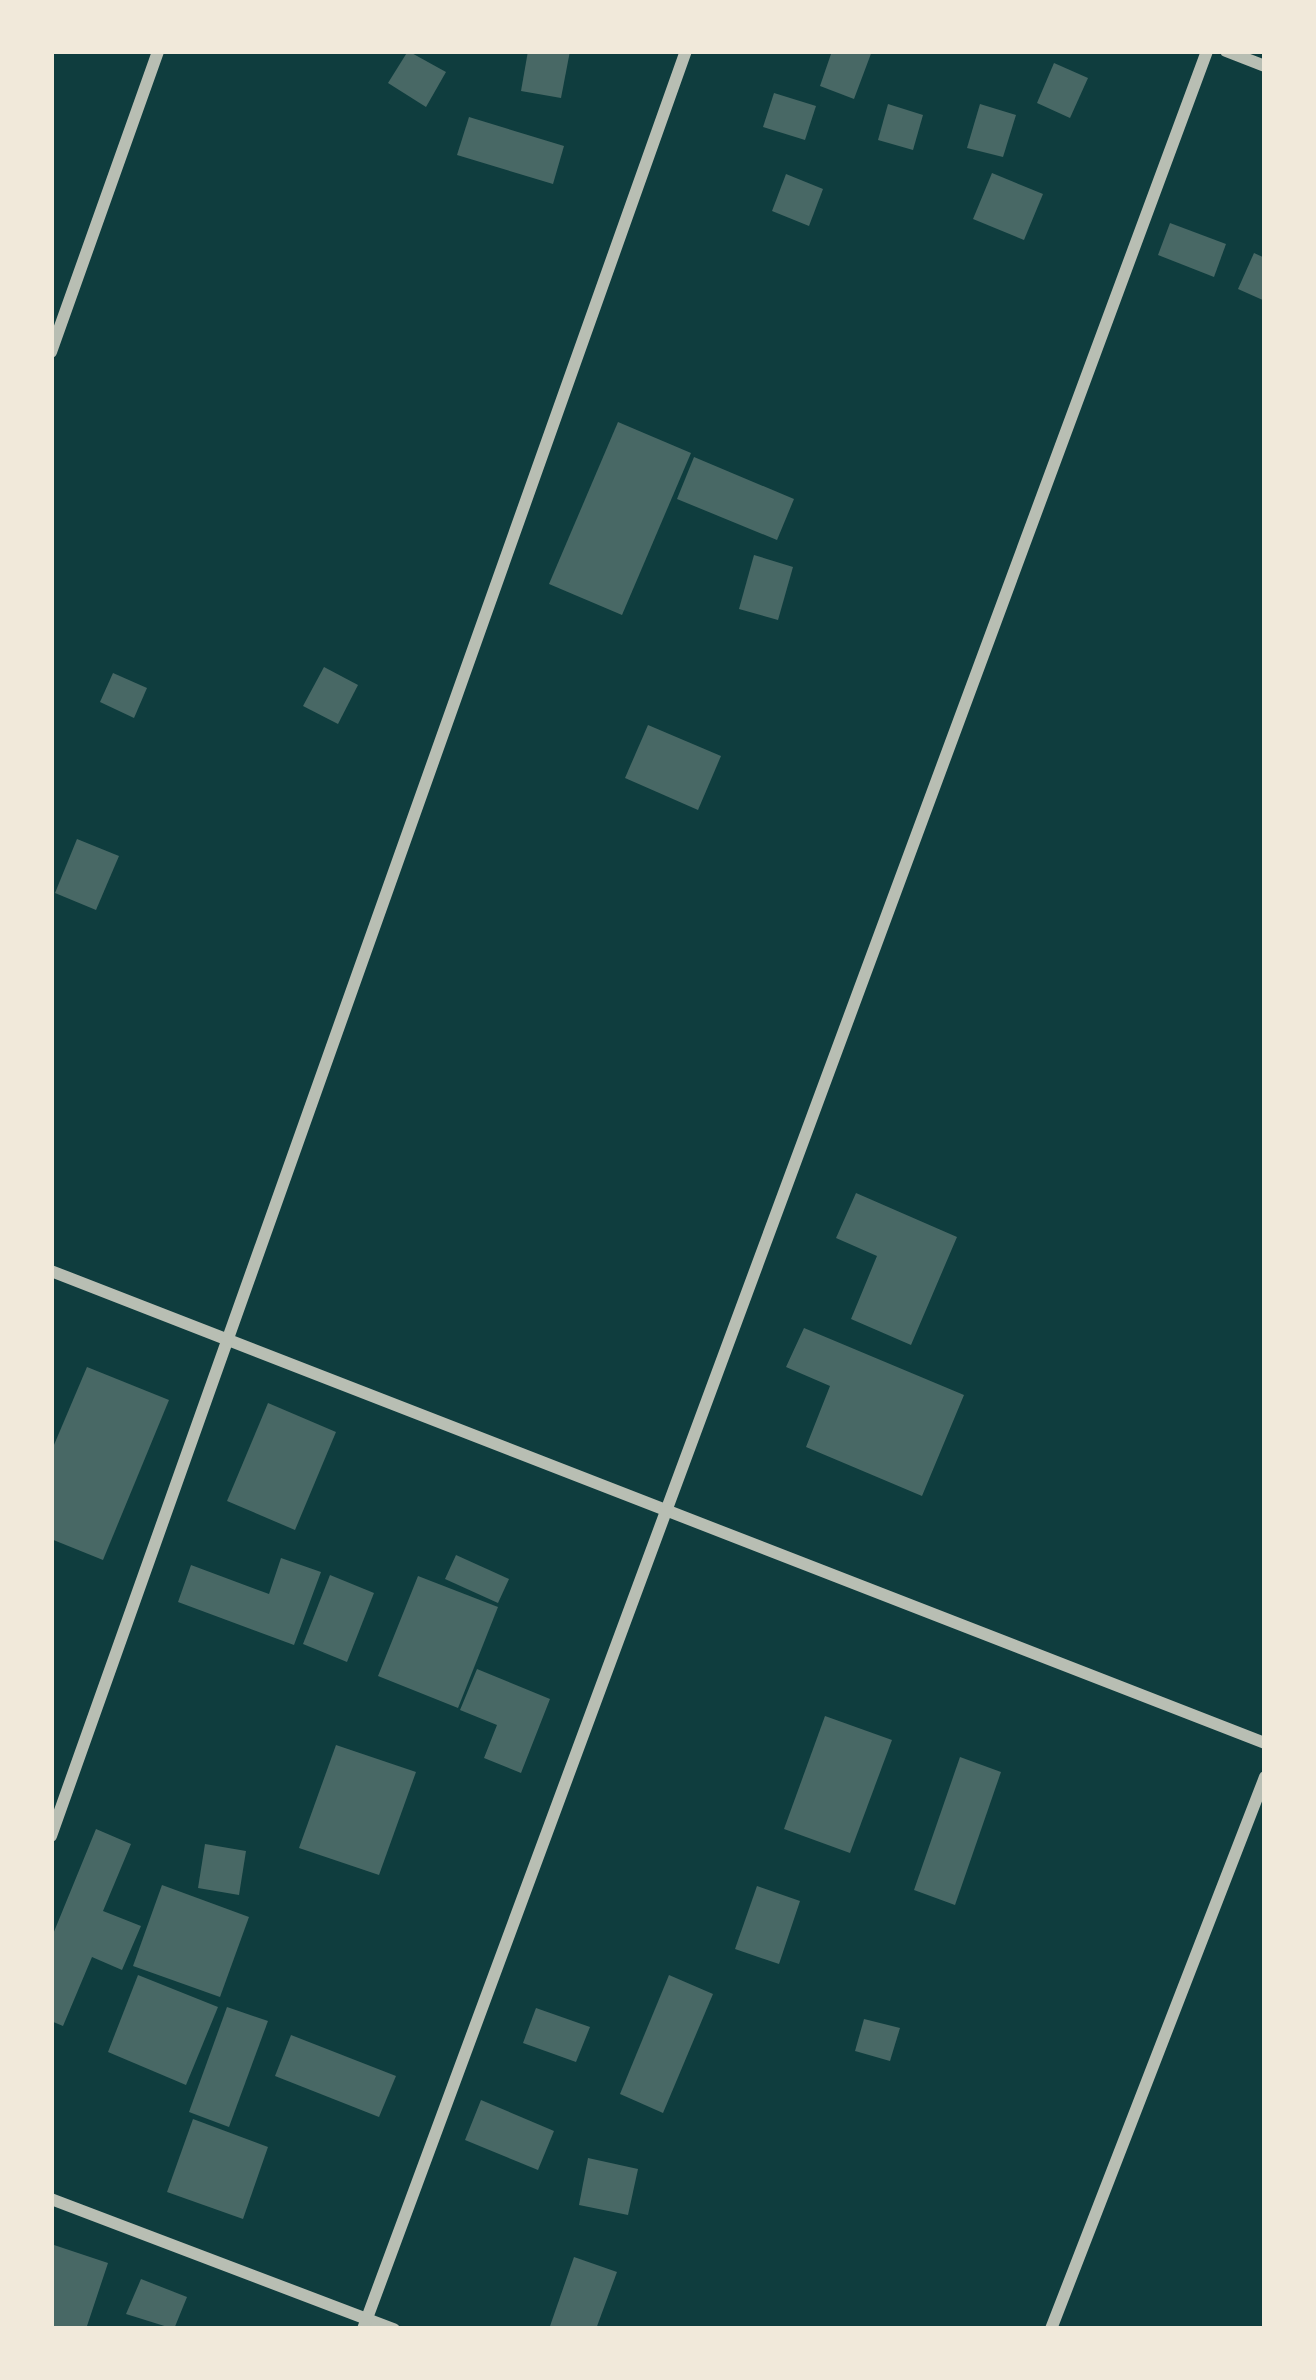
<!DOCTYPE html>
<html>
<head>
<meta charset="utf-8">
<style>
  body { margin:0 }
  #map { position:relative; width:1316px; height:2380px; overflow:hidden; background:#0f3d3e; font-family:Quicksand,sans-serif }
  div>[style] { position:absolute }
  .building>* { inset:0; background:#486865 }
  .minor>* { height:12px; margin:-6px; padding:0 6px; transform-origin:6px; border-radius:6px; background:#b8beb3 }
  span { translate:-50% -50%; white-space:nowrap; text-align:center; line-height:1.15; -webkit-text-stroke:12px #f1e9da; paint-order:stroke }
  .frame { position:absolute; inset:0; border:54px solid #f1e9da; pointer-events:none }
</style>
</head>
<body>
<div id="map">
  <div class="building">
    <i style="clip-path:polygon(408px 51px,446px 72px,426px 107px,388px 83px)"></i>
    <i style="clip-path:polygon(528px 51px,570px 51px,561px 98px,521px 91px)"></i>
    <i style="clip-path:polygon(832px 51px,872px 51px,854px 99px,820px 86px)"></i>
    <i style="clip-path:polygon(1054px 63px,1088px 78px,1070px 118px,1037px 103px)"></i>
    <i style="clip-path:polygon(774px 93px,816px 106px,805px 140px,763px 127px)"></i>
    <i style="clip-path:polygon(888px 104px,923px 115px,913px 150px,878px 140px)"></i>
    <i style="clip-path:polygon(980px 104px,1016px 115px,1003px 157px,967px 148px)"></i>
    <i style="clip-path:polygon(469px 117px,564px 146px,553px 184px,457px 155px)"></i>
    <i style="clip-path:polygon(992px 173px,1043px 194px,1024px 240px,973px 219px)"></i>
    <i style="clip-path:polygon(786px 174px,823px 189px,809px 226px,772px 211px)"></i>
    <i style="clip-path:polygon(1170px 223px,1226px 244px,1214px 277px,1158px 255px)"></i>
    <i style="clip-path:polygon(1254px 253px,1265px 258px,1265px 301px,1238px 289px)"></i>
    <i style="clip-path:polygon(618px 422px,691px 453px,622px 615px,549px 584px)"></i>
    <i style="clip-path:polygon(694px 457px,794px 499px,777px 540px,677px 499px)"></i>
    <i style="clip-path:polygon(754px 555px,793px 567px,778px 620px,739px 609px)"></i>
    <i style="clip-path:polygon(324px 667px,358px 685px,338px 724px,303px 706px)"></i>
    <i style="clip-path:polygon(113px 673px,147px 688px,134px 718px,100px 702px)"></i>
    <i style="clip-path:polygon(648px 725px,721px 756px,698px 810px,625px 778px)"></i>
    <i style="clip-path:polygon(77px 839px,119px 856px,96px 910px,55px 893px)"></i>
    <i style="clip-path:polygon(856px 1193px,957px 1237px,911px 1345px,851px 1319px,877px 1256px,836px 1238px)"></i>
    <i style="clip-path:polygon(804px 1328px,964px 1395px,922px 1496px,806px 1447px,830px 1386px,786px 1367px)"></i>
    <i style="clip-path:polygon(87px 1367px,169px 1400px,103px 1560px,51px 1539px,51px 1452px)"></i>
    <i style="clip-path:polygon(268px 1403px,336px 1432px,295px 1530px,227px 1501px)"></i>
    <i style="clip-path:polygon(456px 1555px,509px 1579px,498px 1603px,445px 1579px)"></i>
    <i style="clip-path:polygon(281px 1558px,321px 1572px,294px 1645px,178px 1602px,191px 1565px,269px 1594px)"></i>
    <i style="clip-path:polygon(330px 1575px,374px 1593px,347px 1662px,303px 1644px)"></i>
    <i style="clip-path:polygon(418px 1576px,498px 1607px,458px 1708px,378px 1676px)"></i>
    <i style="clip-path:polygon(477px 1669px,550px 1699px,521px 1773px,484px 1758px,497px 1725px,460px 1710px)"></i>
    <i style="clip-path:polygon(825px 1716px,892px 1740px,850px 1853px,784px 1829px)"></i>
    <i style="clip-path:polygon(336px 1745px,416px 1772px,379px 1875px,299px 1848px)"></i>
    <i style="clip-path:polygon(960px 1757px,1001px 1772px,955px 1905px,914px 1890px)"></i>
    <i style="clip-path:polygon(96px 1829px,131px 1844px,103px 1911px,141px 1926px,122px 1970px,92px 1957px,63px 2026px,51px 2021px,51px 1939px)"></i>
    <i style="clip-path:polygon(205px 1844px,246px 1851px,239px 1895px,198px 1888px)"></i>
    <i style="clip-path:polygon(162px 1885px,249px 1917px,220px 1997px,133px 1966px)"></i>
    <i style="clip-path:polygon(757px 1886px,800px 1901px,779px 1964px,735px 1949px)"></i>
    <i style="clip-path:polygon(138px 1975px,218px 2007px,186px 2085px,108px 2052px)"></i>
    <i style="clip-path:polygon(669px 1975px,713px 1994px,663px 2113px,620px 2094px)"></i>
    <i style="clip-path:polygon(227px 2007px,268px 2021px,229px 2127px,189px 2112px)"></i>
    <i style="clip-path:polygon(536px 2008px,590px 2027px,576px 2062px,523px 2043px)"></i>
    <i style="clip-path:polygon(864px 2019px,900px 2028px,890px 2061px,855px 2051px)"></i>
    <i style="clip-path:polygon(291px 2035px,396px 2076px,379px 2117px,275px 2076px)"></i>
    <i style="clip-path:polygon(481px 2100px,554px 2131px,538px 2170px,465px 2140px)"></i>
    <i style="clip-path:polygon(193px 2119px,268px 2147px,243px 2219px,167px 2192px)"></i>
    <i style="clip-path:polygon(588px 2158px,638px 2169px,628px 2215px,579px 2205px)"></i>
    <i style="clip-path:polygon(51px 2244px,108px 2263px,86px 2329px,51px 2329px)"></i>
    <i style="clip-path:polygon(574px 2257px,617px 2272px,596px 2329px,549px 2329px)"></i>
    <i style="clip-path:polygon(141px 2279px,187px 2297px,174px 2329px,126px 2314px)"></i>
  </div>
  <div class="minor">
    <i style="left:1226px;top:51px;width:42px;rotate:21deg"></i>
    <i style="left:51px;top:352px;width:319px;rotate:-70.4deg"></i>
    <i style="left:51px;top:1271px;width:1303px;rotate:21.25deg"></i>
    <i style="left:51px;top:1836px;width:1895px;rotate:-70.42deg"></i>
    <i style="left:51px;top:2199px;width:367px;rotate:20.8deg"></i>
    <i style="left:363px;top:2329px;width:2429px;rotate:-69.67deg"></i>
    <i style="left:1051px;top:2329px;width:592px;rotate:-68.81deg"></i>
  </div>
  <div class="frame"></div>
</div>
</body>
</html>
